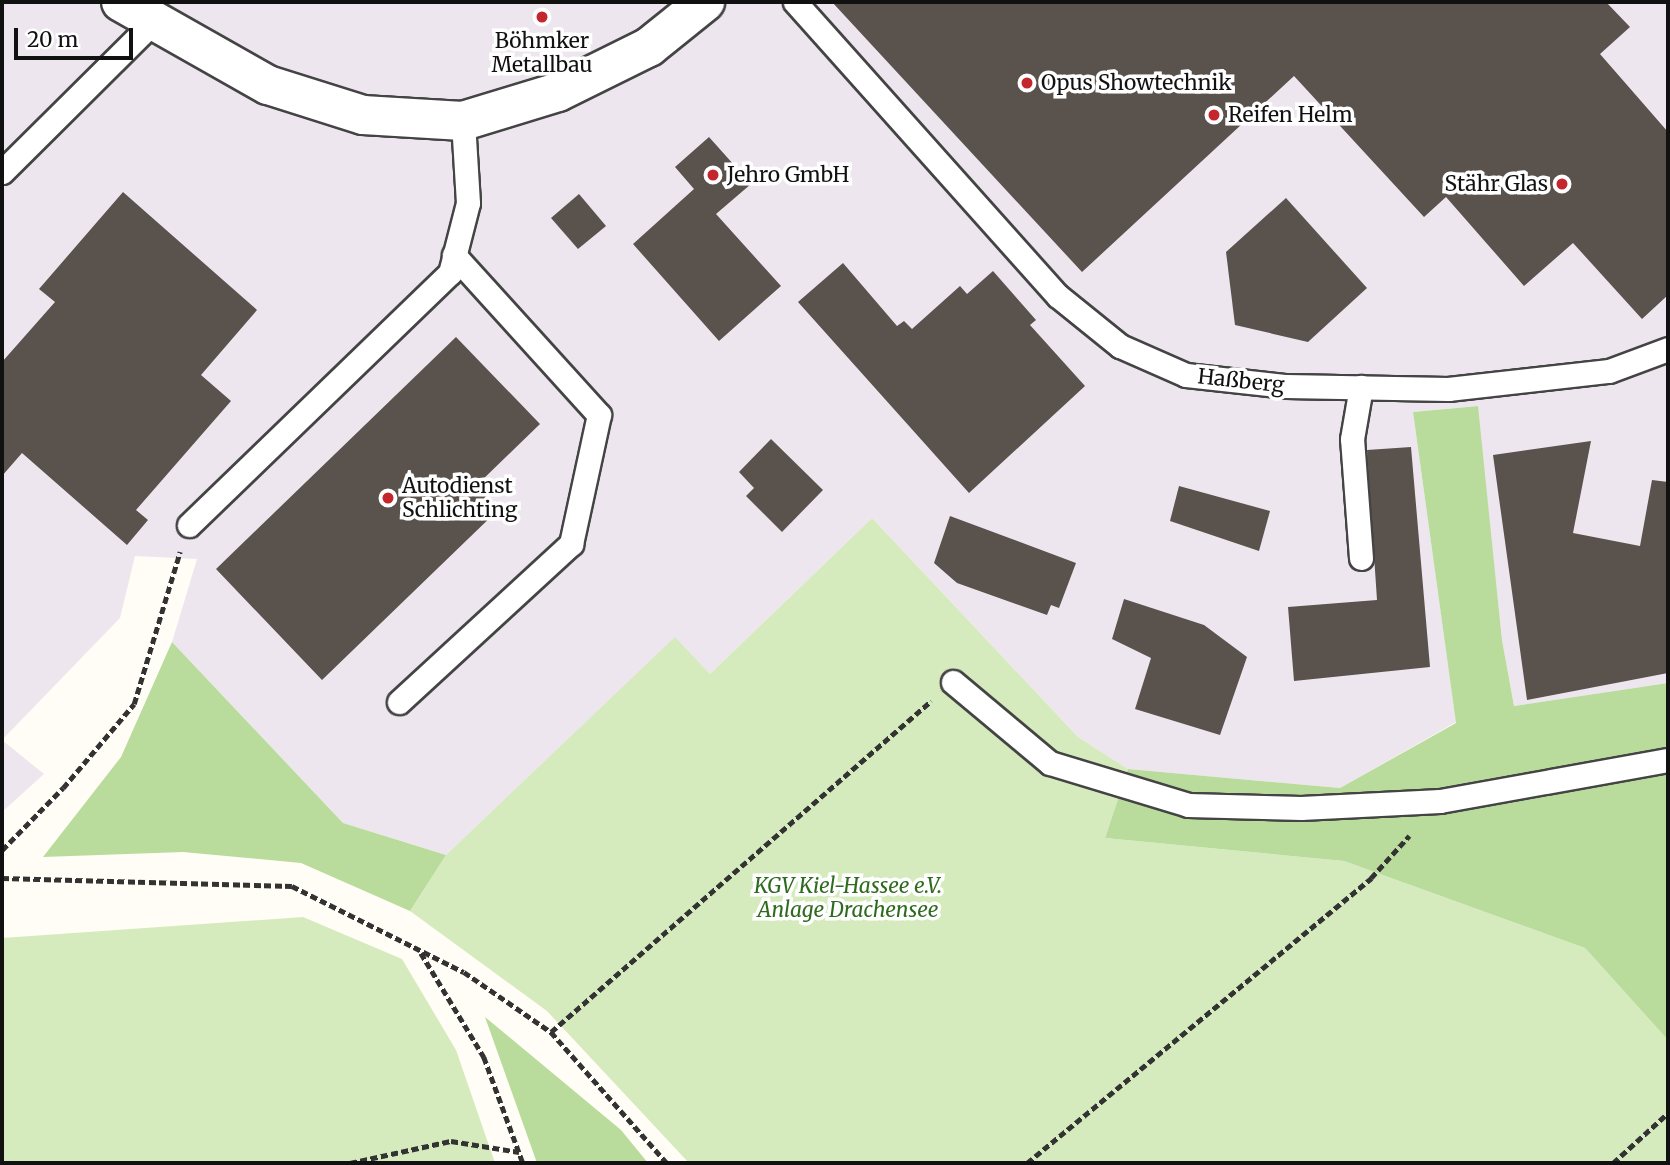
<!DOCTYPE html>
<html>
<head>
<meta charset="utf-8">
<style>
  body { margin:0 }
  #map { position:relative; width:1670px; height:1165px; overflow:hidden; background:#fffdf5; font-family:Merriweather,serif }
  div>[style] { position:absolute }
  .industrial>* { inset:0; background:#eee6ef }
  .green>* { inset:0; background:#d5ebbd }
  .forest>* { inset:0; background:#b9dc9c }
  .building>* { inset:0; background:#5a524d }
  .path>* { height:4.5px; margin-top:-2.25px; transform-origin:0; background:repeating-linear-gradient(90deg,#333 0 7px,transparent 0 10.5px) }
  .roads { filter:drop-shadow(2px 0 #444) drop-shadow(-2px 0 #444) drop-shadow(0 2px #444) drop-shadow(0 -2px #444) }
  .lane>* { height:23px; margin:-11.5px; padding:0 11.5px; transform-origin:11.5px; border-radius:11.5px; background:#fff }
  .street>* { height:38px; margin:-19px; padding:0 19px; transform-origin:19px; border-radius:19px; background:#fff }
  .dots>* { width:19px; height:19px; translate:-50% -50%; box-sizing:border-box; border:4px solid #fff; border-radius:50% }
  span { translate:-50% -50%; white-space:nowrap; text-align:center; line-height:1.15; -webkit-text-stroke:7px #fff; paint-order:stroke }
  .poi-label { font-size:21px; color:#111 }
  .left { translate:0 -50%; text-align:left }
  .right { translate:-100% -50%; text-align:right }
  .street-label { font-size:21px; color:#111 }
  .park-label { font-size:21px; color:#2f6b1f; font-style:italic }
  .frame { position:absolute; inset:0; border:4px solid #111; pointer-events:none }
  .scale { position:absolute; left:14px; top:28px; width:119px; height:32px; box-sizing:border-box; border:4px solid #111; border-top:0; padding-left:9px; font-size:21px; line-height:24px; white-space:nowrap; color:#111; -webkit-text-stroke:5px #fff; paint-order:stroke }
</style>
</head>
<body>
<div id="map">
  <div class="industrial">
    <i style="clip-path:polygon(2px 2px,1668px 2px,1668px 683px,1514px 706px,1502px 640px,1477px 406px,1413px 412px,1456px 722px,1340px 788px,1128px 769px,1078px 737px,872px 518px,710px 674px,675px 638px,446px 855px,343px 823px,172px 642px,197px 559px,135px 556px,120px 618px,2px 740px,44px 774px,2px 812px)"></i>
  </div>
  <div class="green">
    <i style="clip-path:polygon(872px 518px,1078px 737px,1128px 769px,1105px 838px,1344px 861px,1585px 948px,1668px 1040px,1668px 1163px,689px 1163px,547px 1011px,410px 911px,446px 855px,675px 637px,710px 674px)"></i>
    <i style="clip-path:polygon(303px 917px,402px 959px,456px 1050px,495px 1163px,2px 1163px,2px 938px)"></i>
  </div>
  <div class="forest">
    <i style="clip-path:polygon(1478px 406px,1502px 640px,1514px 706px,1668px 683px,1668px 1040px,1585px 948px,1344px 861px,1105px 838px,1128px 769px,1340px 788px,1456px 723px,1413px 412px)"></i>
    <i style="clip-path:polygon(172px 642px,343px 823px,446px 855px,410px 911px,301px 863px,183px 852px,43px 857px,121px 757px)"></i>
    <i style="clip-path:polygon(485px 1017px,621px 1130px,648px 1163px,537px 1163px)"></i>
  </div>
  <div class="building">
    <i style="clip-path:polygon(832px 2px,1606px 2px,1630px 27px,1600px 54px,1668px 132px,1668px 295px,1642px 319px,1573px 243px,1524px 286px,1446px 197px,1424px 217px,1294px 76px,1082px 272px)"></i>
    <i style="clip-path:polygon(709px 137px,751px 184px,716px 214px,781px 286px,719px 341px,633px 244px,694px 189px,675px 167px)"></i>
    <i style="clip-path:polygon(123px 192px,257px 310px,201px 375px,231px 401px,136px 510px,148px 520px,127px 545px,22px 453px,2px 476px,2px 362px,55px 302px,39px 289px)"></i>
    <i style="clip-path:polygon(579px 194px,606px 226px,578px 249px,551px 218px)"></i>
    <i style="clip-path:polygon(1286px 198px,1367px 288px,1308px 342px,1235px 325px,1226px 252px)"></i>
    <i style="clip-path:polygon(843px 263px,897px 326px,904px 321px,912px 329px,960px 286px,967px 294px,993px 271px,1036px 320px,1030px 325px,1085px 386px,969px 493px,798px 302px)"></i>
    <i style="clip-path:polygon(456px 337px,540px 424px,476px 486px,498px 510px,322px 680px,216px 569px)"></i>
    <i style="clip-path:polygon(771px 439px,823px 490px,782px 532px,746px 496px,754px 488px,739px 472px)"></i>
    <i style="clip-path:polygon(1591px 441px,1573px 533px,1640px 546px,1652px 480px,1668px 482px,1668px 673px,1527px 700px,1493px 455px)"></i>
    <i style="clip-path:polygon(1411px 447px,1430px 667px,1294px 681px,1288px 607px,1377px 600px,1367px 450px)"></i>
    <i style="clip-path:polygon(1179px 486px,1270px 511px,1259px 551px,1170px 521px)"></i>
    <i style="clip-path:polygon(950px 516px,1076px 563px,1059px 608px,1051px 605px,1047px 615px,957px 583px,934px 563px)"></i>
    <i style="clip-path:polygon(1124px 599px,1204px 625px,1247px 657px,1220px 735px,1135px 709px,1151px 658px,1112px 639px)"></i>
  </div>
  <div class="path">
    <i style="left:2px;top:850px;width:87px;rotate:-45.5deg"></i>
    <i style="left:63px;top:788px;width:110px;rotate:-49.8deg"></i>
    <i style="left:134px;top:704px;width:159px;rotate:-73.2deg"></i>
    <i style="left:2px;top:878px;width:290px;rotate:1.6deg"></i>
    <i style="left:292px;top:886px;width:192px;rotate:26.6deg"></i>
    <i style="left:464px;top:972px;width:106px;rotate:34.6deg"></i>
    <i style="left:551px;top:1032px;width:175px;rotate:48.5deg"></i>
    <i style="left:421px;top:953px;width:122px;rotate:58.8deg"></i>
    <i style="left:484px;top:1057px;width:113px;rotate:69.8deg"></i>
    <i style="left:551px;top:1032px;width:504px;rotate:-41.06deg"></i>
    <i style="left:350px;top:1163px;width:103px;rotate:-12.3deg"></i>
    <i style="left:451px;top:1141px;width:69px;rotate:9.2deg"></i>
    <i style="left:1027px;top:1163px;width:447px;rotate:-39.6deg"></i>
    <i style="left:1371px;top:878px;width:57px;rotate:-47.9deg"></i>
    <i style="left:1613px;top:1163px;width:74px;rotate:-42.3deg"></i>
  </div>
  <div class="roads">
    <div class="lane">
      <i style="left:795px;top:2px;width:394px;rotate:48.2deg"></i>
      <i style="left:1058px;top:296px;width:80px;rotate:38.9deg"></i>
      <i style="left:1120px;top:346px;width:72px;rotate:23.7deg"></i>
      <i style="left:1186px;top:375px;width:101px;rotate:6.3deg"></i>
      <i style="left:1286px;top:386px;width:162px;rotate:1.1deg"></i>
      <i style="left:1448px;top:389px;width:162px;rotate:-6.4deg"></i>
      <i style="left:1609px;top:371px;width:63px;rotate:-20.4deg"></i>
      <i style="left:2px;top:172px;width:213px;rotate:-44.8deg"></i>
      <i style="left:189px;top:525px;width:363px;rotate:-44deg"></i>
      <i style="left:450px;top:273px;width:72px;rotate:-75.6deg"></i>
      <i style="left:468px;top:203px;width:82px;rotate:-93.5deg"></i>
      <i style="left:1361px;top:558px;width:119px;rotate:-94.3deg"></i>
      <i style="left:1352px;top:439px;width:53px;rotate:-80.2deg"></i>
      <i style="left:953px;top:682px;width:126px;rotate:39.9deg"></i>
      <i style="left:1050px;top:763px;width:144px;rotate:16.9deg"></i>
      <i style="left:1188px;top:805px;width:113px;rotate:1.5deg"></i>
      <i style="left:1301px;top:808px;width:139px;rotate:-2.9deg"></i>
      <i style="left:1440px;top:801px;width:232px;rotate:-10.2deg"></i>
      <i style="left:399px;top:702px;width:234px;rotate:-42.6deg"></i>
      <i style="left:571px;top:544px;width:132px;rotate:-77.8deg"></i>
      <i style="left:599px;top:415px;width:216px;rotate:-132.2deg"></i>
    </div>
    <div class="street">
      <i style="left:121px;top:2px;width:169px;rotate:29.5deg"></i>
      <i style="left:268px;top:85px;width:100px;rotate:17.5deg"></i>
      <i style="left:363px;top:115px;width:100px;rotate:3.4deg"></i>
      <i style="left:463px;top:121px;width:99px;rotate:-17deg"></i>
      <i style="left:558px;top:92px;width:102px;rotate:-26.3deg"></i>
      <i style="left:649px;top:47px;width:72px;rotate:-38.8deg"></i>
    </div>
  </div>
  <div class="dots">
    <i style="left:542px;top:17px;background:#c4262e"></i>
    <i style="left:1027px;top:83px;background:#c4262e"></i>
    <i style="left:1214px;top:115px;background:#c4262e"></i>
    <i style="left:713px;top:175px;background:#c4262e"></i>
    <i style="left:1562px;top:184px;background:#c4262e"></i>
    <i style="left:388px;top:498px;background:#c4262e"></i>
  </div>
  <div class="poi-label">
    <span style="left:542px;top:53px">Böhmker<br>Metallbau</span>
    <span class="left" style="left:1041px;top:83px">Opus Showtechnik</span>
    <span class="left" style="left:1228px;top:115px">Reifen Helm</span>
    <span class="left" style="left:727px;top:175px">Jehro GmbH</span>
    <span class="right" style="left:1548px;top:184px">Stähr Glas</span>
    <span class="left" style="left:402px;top:498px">Autodienst<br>Schlichting</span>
  </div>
  <div class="street-label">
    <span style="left:1241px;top:381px;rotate:6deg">Haßberg</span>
  </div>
  <div class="park-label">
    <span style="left:848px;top:898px">KGV Kiel-Hassee e.V.<br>Anlage Drachensee</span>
  </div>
  <div class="frame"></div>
  <div class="scale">20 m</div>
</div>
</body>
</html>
